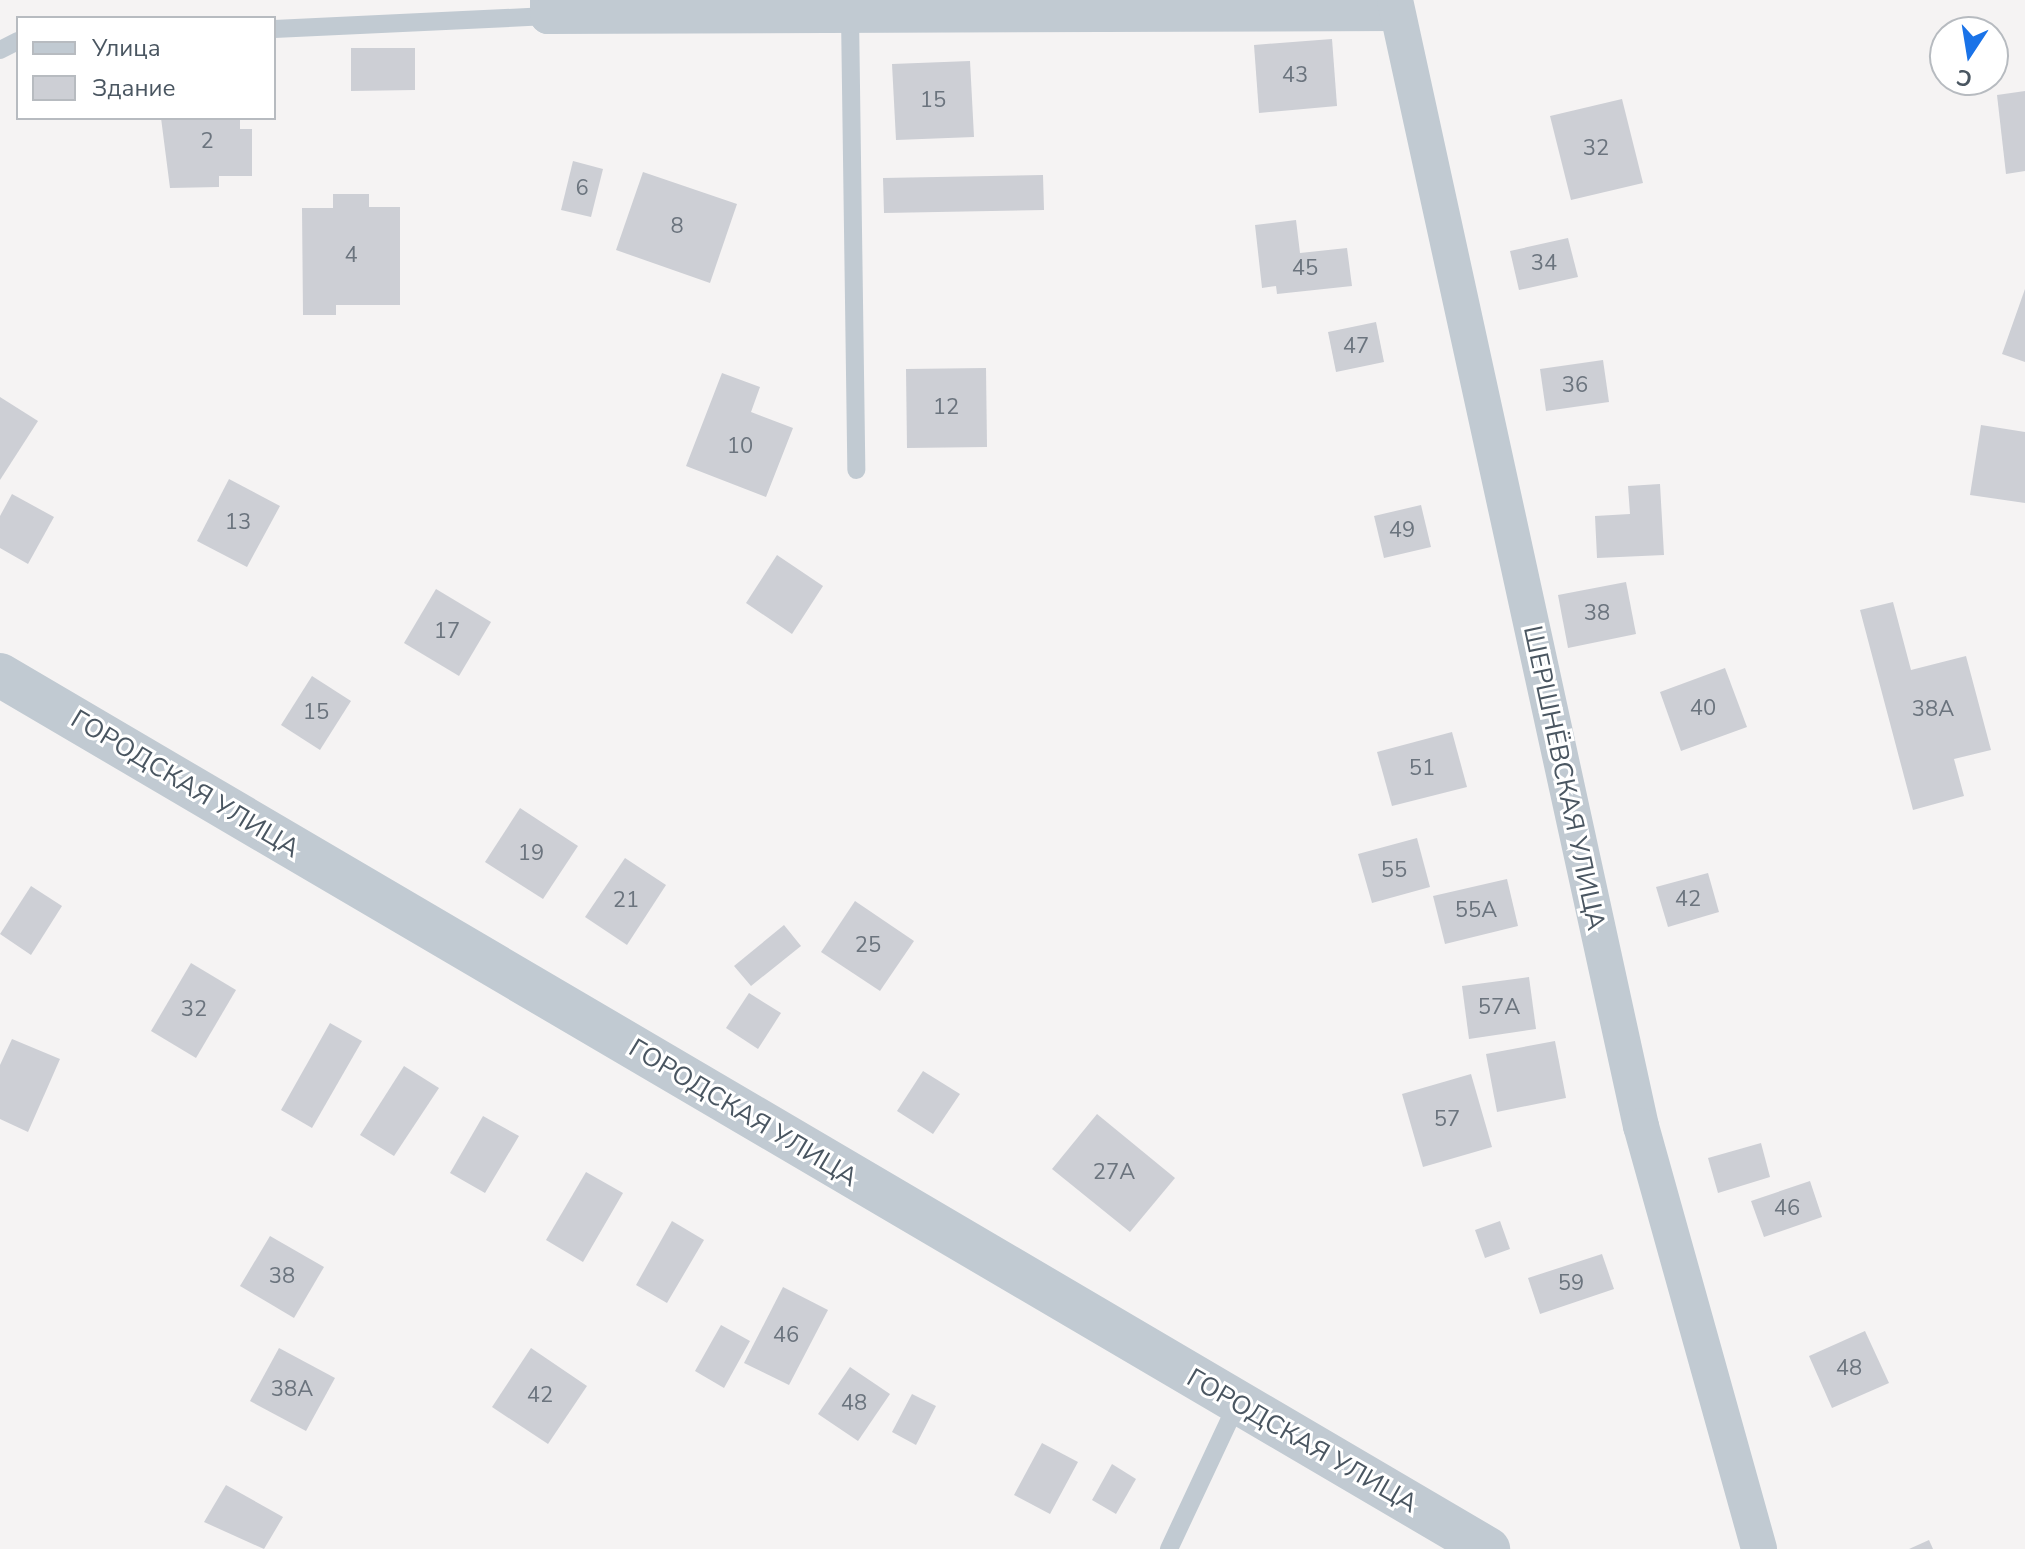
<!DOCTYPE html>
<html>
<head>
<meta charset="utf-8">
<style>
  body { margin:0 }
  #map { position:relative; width:2025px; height:1549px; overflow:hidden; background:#f5f3f3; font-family:"Nunito Sans",sans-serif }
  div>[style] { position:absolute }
  .building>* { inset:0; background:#cdcfd5 }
  .service>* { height:18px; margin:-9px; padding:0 9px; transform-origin:9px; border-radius:9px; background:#c1cad2 }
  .minor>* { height:36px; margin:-18px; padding:0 18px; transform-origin:18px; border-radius:18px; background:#c1cad2 }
  .tertiary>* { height:44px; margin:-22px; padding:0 22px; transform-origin:22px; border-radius:22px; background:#c1cad2 }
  span { translate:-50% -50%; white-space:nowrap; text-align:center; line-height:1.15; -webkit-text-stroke:6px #fff; paint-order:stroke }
  .number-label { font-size:22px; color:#6b747e }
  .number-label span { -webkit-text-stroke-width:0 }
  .street-label { font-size:26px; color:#4a5661 }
  .legend { position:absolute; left:16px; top:16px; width:260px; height:104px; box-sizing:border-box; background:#fff; border:2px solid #b7bbc0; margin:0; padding:10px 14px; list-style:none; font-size:24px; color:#4a5661 }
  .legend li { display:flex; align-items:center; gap:16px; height:40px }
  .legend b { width:40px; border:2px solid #b7bbc0 }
  .north { position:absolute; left:1929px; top:16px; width:80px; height:80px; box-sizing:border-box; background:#fff; border:2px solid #b7bbc0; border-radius:50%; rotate:192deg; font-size:22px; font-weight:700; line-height:32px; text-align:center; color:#4a5661 }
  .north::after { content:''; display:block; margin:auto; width:28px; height:36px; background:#1a73e8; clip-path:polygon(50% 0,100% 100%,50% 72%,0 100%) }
</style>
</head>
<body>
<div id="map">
  <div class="building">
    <i style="clip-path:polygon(1332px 39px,1337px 106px,1259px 113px,1254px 45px)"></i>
    <i style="clip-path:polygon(351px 48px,415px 48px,415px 90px,351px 91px)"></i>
    <i style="clip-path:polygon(970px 61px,974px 137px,896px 140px,892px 64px)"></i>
    <i style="clip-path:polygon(2025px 91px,2025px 171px,2006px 174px,1997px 95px)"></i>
    <i style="clip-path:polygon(1622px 99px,1643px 183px,1571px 200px,1550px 116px)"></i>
    <i style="clip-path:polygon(161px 118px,240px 118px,240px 129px,252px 129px,252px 176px,219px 176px,219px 187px,170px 188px)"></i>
    <i style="clip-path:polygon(573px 161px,603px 169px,591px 217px,561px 210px)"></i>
    <i style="clip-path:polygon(643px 172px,737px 204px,710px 283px,616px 250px)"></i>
    <i style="clip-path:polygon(1043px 175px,1044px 210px,884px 213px,883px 178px)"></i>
    <i style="clip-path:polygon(333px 194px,369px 194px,369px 207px,400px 207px,400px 305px,336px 305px,336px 315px,303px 315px,302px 208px,333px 208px)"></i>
    <i style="clip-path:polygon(1296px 220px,1300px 253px,1347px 248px,1352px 286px,1277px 294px,1276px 286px,1262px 288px,1255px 225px)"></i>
    <i style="clip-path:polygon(1568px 238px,1578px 277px,1519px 290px,1510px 251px)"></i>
    <i style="clip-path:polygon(2025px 289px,2025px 362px,2002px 354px)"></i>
    <i style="clip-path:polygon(1376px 322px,1384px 362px,1336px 372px,1328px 332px)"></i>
    <i style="clip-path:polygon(1603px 360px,1609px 402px,1546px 411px,1540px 369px)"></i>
    <i style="clip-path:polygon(986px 368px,987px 447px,907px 448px,906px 369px)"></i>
    <i style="clip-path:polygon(722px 373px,760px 387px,751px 412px,793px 428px,766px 497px,686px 466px)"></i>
    <i style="clip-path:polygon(0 397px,38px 421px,0 480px)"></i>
    <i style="clip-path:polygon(1981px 425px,2025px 432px,2025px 503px,1970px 495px)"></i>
    <i style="clip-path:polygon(229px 479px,280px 506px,247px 567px,197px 541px)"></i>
    <i style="clip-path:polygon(1660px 484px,1664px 555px,1597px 558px,1595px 516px,1630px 514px,1628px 486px)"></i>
    <i style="clip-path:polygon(12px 494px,54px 517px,28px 564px,0 548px,0 516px)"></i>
    <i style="clip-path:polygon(1421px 505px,1431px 547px,1384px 558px,1374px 516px)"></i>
    <i style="clip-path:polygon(777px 555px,823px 586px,792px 634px,746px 603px)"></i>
    <i style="clip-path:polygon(1626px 582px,1636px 634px,1568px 648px,1558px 595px)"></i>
    <i style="clip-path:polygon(436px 589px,491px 622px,459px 676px,404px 643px)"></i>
    <i style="clip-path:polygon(1893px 602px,1911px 670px,1966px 656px,1991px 750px,1954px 759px,1964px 796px,1913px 810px,1860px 610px)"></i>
    <i style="clip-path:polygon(1725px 668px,1747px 727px,1681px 751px,1660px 692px)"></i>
    <i style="clip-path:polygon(312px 676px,351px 701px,320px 750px,281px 725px)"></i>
    <i style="clip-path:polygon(1452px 732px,1467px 787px,1392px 806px,1377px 752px)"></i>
    <i style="clip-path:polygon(520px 808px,578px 846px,543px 899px,485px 862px)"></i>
    <i style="clip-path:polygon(1417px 838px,1430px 887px,1372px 903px,1358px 854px)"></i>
    <i style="clip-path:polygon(625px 858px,666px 885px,627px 945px,585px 917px)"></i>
    <i style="clip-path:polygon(1708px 873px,1719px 912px,1668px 927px,1656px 887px)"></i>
    <i style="clip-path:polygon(1507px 879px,1518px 926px,1445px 944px,1433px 896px)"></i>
    <i style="clip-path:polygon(31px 886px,62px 906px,31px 955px,0 934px)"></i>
    <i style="clip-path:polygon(855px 901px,914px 941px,880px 991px,821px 952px)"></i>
    <i style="clip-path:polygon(784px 925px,801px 946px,751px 986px,734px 966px)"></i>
    <i style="clip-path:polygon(191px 963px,236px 990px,196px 1058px,151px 1031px)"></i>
    <i style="clip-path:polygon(1529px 977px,1536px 1029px,1469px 1039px,1462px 986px)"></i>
    <i style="clip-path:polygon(749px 993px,781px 1013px,758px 1049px,726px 1028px)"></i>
    <i style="clip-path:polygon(330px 1023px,362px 1041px,312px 1128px,281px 1110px)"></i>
    <i style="clip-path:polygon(12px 1039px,60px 1059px,28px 1132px,0 1119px,0 1065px)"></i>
    <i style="clip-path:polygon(1555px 1041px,1566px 1098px,1497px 1112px,1486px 1054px)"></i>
    <i style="clip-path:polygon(404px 1066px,439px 1088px,394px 1156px,360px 1135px)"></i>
    <i style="clip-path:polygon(923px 1071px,960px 1094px,933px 1134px,897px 1111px)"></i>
    <i style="clip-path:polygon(1471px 1074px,1492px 1147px,1423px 1167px,1402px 1094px)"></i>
    <i style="clip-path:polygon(1097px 1114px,1175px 1178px,1130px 1232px,1052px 1169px)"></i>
    <i style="clip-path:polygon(483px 1116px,519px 1136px,485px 1193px,450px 1173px)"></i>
    <i style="clip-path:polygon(1761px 1143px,1770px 1177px,1718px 1193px,1708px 1158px)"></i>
    <i style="clip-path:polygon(586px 1172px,623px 1193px,583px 1262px,546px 1240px)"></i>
    <i style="clip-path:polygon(1810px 1181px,1822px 1217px,1764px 1237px,1751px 1201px)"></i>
    <i style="clip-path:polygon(672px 1221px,704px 1240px,667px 1303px,636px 1285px)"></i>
    <i style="clip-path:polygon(1500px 1221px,1510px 1249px,1485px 1258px,1475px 1230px)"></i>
    <i style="clip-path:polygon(270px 1236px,324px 1267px,294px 1318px,240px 1286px)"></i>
    <i style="clip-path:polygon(1602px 1254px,1614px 1289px,1540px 1314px,1528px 1278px)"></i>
    <i style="clip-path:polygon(783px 1287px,828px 1310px,789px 1385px,744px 1363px)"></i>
    <i style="clip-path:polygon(721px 1325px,750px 1341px,724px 1388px,695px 1371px)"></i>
    <i style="clip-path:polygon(1865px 1331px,1889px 1383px,1832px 1408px,1809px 1356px)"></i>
    <i style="clip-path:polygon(279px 1348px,335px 1378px,306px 1431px,250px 1401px)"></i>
    <i style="clip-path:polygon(531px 1348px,587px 1386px,548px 1444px,492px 1407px)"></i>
    <i style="clip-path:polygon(850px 1367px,890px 1394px,858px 1441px,818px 1414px)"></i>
    <i style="clip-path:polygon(912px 1394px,936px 1406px,916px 1445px,892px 1432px)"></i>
    <i style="clip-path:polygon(1042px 1443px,1078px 1462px,1050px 1514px,1014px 1495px)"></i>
    <i style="clip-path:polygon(1112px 1464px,1136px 1479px,1116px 1514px,1092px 1500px)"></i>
    <i style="clip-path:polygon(226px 1485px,283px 1517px,264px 1549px,204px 1522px)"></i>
    <i style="clip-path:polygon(1929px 1540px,1933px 1549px,1909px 1549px)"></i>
  </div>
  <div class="service">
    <i style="left:850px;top:15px;width:455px;rotate:89.2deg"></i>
    <i style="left:274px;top:29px;width:274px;rotate:-2.7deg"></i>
    <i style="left:0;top:50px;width:20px;rotate:-27deg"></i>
    <i style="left:1169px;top:1549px;width:160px;rotate:-64.9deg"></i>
  </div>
  <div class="minor">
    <i style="left:548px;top:0;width:16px;rotate:90deg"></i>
    <i style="left:548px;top:16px;width:847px;rotate:-0.2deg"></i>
    <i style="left:1395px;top:0;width:1153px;rotate:77.68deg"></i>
    <i style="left:1641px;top:1126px;width:439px;rotate:74.4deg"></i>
  </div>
  <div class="tertiary">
    <i style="left:0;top:675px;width:1726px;rotate:30.43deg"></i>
  </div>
  <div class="number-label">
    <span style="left:1295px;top:76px">43</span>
    <span style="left:933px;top:101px">15</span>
    <span style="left:207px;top:142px">2</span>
    <span style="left:1596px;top:149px">32</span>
    <span style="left:582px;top:189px">6</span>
    <span style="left:677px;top:227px">8</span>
    <span style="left:351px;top:256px">4</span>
    <span style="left:1544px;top:264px">34</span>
    <span style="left:1305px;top:269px">45</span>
    <span style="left:1356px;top:347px">47</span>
    <span style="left:1575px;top:386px">36</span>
    <span style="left:946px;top:408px">12</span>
    <span style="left:740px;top:447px">10</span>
    <span style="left:238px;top:523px">13</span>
    <span style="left:1402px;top:531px">49</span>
    <span style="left:1597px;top:614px">38</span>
    <span style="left:447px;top:632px">17</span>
    <span style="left:1703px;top:709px">40</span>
    <span style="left:1933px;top:710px">38А</span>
    <span style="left:316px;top:713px">15</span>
    <span style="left:1422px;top:769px">51</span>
    <span style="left:531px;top:854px">19</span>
    <span style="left:1394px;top:871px">55</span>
    <span style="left:1688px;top:900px">42</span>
    <span style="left:626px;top:901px">21</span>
    <span style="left:1476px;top:911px">55А</span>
    <span style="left:868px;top:946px">25</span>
    <span style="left:1499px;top:1008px">57А</span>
    <span style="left:194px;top:1010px">32</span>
    <span style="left:1447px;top:1120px">57</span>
    <span style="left:1114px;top:1173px">27А</span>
    <span style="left:1787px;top:1209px">46</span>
    <span style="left:282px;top:1277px">38</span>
    <span style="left:1571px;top:1284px">59</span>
    <span style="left:786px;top:1336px">46</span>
    <span style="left:1849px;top:1369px">48</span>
    <span style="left:292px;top:1390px">38А</span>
    <span style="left:540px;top:1396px">42</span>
    <span style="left:854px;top:1404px">48</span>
  </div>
  <div class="street-label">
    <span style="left:1564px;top:778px;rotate:78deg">ШЕРШНЁВСКАЯ УЛИЦА</span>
    <span style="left:185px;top:784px;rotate:31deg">ГОРОДСКАЯ УЛИЦА</span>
    <span style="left:743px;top:1113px;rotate:31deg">ГОРОДСКАЯ УЛИЦА</span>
    <span style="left:1302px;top:1441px;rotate:30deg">ГОРОДСКАЯ УЛИЦА</span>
  </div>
  <ul class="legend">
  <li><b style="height:10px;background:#c1cad2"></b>Улица</li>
  <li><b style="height:22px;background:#cdcfd5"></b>Здание</li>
  </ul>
  <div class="north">С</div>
</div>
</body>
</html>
